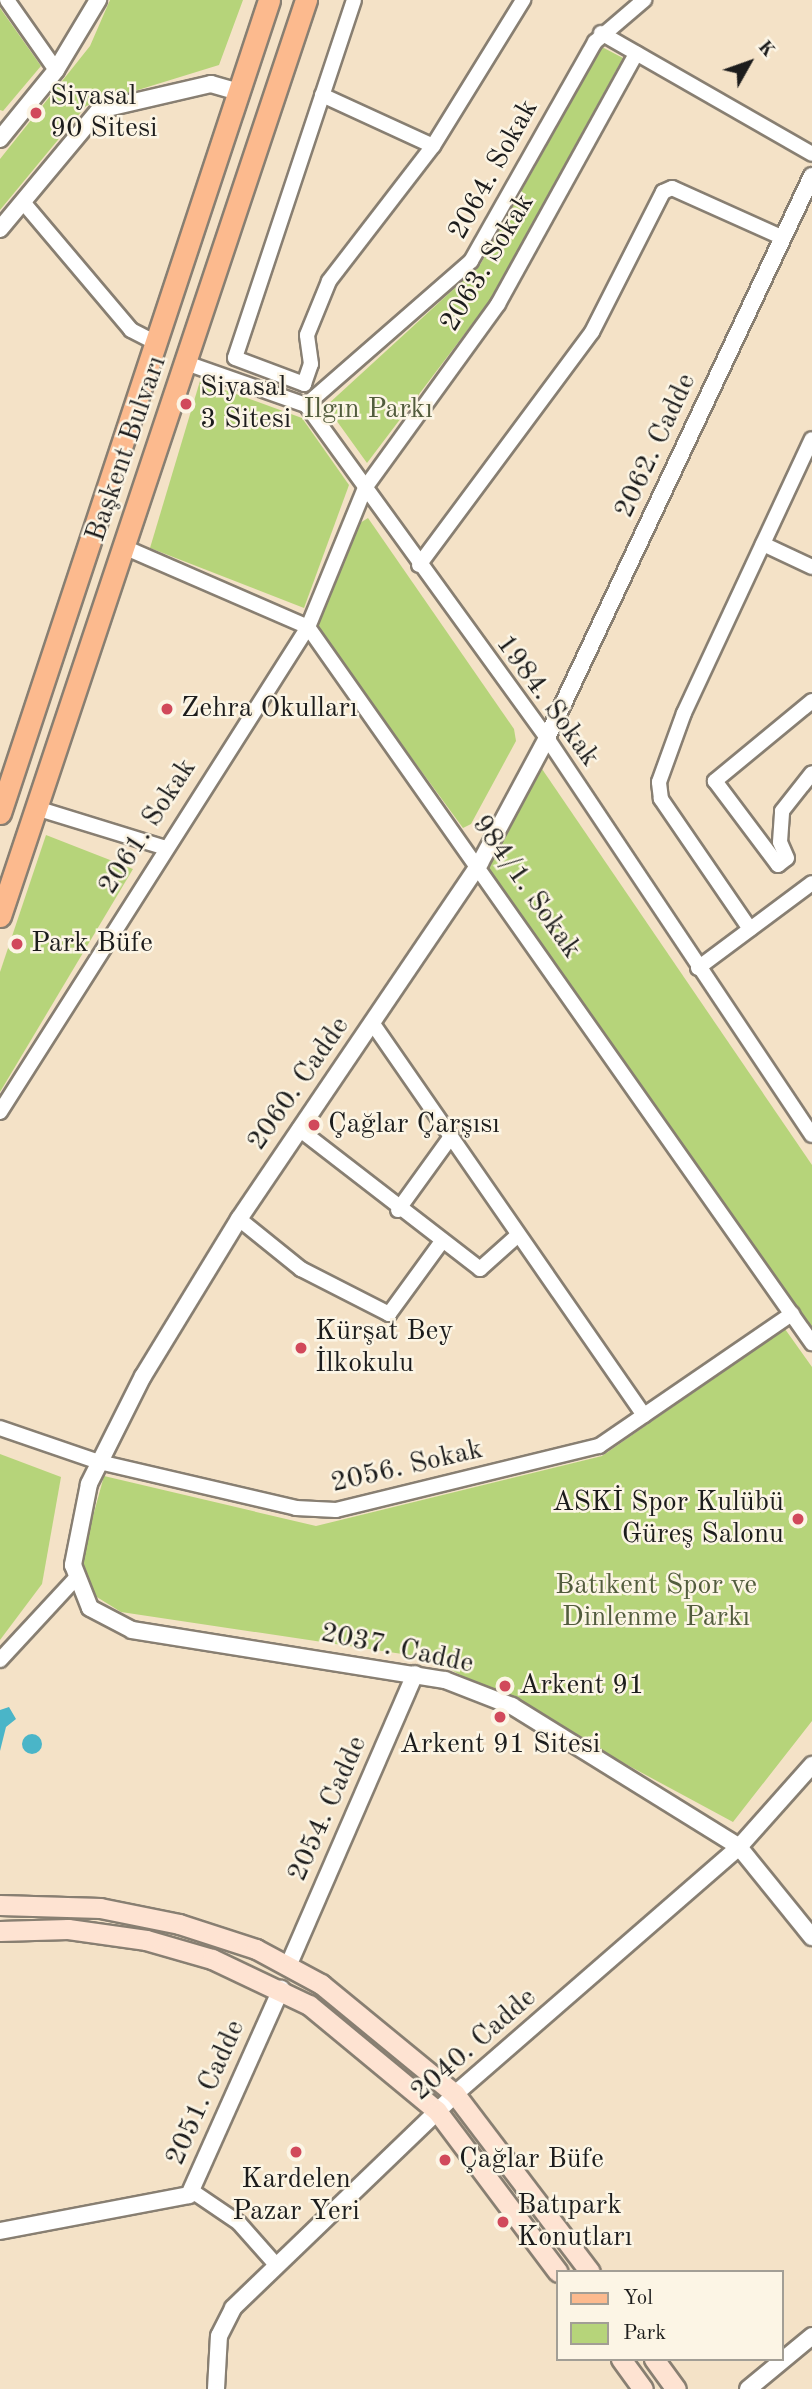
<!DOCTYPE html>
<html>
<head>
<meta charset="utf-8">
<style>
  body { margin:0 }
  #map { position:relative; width:812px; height:2389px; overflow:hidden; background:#f4e2c7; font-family:"Old Standard TT",serif }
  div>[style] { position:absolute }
  .green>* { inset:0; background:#b6d47a }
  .water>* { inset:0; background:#4ab5c8 }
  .round { border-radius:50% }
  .roads { filter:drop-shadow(2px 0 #887f72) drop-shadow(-2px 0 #887f72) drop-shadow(0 2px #887f72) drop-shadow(0 -2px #887f72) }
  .minor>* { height:14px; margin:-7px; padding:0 7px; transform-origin:7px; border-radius:7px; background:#fff }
  .tertiary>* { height:16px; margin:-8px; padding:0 8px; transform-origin:8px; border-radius:8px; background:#fff }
  .secondary>* { height:19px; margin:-9.5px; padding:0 9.5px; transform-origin:9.5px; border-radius:9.5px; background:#fee3d2 }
  .primary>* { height:21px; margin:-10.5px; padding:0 10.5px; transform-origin:10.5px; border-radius:10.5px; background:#fcba8e }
  .dots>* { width:19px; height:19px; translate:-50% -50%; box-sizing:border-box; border:4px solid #fcf5e5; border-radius:50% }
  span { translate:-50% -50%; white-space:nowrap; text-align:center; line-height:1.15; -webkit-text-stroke:5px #fcf5e5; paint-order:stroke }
  .poi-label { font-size:28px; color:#1c1c1c }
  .left { translate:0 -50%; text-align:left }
  .right { translate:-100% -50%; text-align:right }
  .street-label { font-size:28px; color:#1c1c1c }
  .park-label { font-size:28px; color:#525c3d }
  .legend { position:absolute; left:556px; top:2270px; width:228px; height:91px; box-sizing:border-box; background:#fcf5e5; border:2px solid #a29e95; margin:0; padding:9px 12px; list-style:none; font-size:21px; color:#1c1c1c }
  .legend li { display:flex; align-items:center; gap:14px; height:35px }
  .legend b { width:35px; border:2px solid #a29e95 }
  .north { position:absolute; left:714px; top:28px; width:70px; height:70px; -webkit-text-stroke:5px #fcf5e5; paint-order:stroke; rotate:50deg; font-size:19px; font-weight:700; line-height:28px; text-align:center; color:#1c1c1c }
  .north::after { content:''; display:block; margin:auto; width:24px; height:32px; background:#1c1c1c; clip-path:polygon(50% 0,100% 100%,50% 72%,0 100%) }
</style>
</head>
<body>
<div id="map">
  <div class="green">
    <i style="clip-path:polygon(110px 0,243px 0,219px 65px,86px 106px,0 210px,0 159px,90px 46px)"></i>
    <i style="clip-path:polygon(0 8px,41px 66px,3px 111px,0 110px)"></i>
    <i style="clip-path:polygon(602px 47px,623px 58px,491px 299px,367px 463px,326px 406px,480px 265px)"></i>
    <i style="clip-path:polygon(200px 381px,302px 418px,349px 485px,304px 608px,150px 548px)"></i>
    <i style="clip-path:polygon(368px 518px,514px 729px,516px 741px,471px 824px,463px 828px,315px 626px,360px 523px)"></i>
    <i style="clip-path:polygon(540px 766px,812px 1165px,812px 1339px,487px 875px,485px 865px)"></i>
    <i style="clip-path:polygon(46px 835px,133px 869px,0 1092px,0 972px)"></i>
    <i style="clip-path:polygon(785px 1329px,812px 1367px,812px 1721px,733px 1822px,429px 1658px,121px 1612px,92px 1594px,79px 1567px,104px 1476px,316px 1526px,602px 1456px)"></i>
    <i style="clip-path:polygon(0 1454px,61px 1477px,42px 1584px,0 1640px)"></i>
  </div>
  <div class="water">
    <i style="clip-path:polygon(9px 1707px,16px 1719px,6px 1727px,0 1751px,0 1710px)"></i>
    <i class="round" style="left:22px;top:1734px;width:20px;height:20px"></i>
  </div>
  <div class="roads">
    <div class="minor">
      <i style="left:7px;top:0;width:85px;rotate:55deg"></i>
      <i style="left:354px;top:0;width:377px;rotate:108.4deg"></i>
      <i style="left:235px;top:358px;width:74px;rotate:20.6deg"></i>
      <i style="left:304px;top:384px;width:21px;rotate:-71deg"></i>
      <i style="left:311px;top:364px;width:29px;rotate:-98deg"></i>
      <i style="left:307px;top:335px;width:58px;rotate:-67.8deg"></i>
      <i style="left:329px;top:281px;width:170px;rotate:-52.4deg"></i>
      <i style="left:433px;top:146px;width:172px;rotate:-58.3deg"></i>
      <i style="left:601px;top:33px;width:243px;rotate:29.8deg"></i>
      <i style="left:322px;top:95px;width:122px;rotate:24.7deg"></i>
      <i style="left:23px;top:202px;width:167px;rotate:49.8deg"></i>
      <i style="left:131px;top:330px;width:28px;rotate:27deg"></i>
      <i style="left:186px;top:363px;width:127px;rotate:19.3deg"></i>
      <i style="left:306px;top:405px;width:411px;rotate:54.1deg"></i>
      <i style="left:547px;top:738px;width:477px;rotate:56.3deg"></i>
      <i style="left:306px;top:405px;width:219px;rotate:-41.1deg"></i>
      <i style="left:471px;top:261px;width:252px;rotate:-60.5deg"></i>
      <i style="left:595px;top:42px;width:65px;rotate:-40.6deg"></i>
      <i style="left:763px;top:544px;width:54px;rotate:25.1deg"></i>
      <i style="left:124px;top:547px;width:201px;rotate:23.5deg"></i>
      <i style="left:308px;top:627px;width:876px;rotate:54.86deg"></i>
      <i style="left:419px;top:565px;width:290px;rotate:-53.4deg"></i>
      <i style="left:592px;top:332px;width:157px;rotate:-63.1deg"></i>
      <i style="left:663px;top:192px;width:10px;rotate:-24deg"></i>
      <i style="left:672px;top:188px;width:120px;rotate:24.2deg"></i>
      <i style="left:812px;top:701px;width:126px;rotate:140.5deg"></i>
      <i style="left:715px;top:781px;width:105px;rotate:53.1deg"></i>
      <i style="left:778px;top:865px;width:11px;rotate:-38deg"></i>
      <i style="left:787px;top:858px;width:17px;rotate:-114deg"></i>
      <i style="left:780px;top:842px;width:31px;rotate:-86deg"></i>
      <i style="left:782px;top:811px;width:48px;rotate:-51.7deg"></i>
      <i style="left:36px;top:808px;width:133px;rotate:17.1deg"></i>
      <i style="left:750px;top:929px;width:158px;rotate:-124.4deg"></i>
      <i style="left:661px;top:799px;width:17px;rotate:-97deg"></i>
      <i style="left:659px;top:782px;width:73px;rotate:-70.1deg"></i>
      <i style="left:684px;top:713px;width:302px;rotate:-65deg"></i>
      <i style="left:698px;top:968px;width:142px;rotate:-36.7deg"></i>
      <i style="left:373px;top:1024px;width:476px;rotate:55.3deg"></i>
      <i style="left:0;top:1112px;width:575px;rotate:-57.58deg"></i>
      <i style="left:308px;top:627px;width:150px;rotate:-67.7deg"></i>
      <i style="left:365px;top:488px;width:227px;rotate:-54.1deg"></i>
      <i style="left:498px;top:304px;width:286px;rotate:-61.1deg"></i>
      <i style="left:299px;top:1129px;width:229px;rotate:37.7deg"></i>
      <i style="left:480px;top:1269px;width:51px;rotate:-41.8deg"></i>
      <i style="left:398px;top:1210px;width:89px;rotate:-54.2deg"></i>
      <i style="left:239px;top:1219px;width:80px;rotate:38.9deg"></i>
      <i style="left:301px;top:1269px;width:99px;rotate:27.1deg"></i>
      <i style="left:389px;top:1314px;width:87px;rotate:-53.9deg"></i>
      <i style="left:0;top:1428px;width:105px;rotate:19deg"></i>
      <i style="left:99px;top:1462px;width:202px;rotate:13.1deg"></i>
      <i style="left:296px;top:1508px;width:40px;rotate:2.9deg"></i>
      <i style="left:336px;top:1510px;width:271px;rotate:-13.7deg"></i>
      <i style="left:599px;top:1446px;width:234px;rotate:-34.4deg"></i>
      <i style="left:0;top:1660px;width:110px;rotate:-47.2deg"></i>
      <i style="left:192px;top:2191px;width:57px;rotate:34.2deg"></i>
      <i style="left:239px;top:2223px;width:57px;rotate:48.5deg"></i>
    </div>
    <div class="tertiary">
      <i style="left:0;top:139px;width:89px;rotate:-50.9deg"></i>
      <i style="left:56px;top:70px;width:82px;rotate:-59deg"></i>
      <i style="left:812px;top:176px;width:621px;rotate:115.25deg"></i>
      <i style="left:547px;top:738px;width:142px;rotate:118.2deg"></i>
      <i style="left:480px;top:863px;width:430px;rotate:124.1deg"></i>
      <i style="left:239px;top:1219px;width:184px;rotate:121.4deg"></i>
      <i style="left:143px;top:1376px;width:121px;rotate:116.6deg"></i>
      <i style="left:89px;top:1484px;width:83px;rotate:101.2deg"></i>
      <i style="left:73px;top:1565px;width:46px;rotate:68.4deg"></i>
      <i style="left:90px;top:1608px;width:47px;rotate:27.6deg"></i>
      <i style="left:132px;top:1630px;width:317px;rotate:9.1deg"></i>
      <i style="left:445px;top:1680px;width:72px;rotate:21.2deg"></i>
      <i style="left:512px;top:1706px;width:267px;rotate:31.8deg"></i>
      <i style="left:739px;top:1847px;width:116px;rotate:51deg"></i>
      <i style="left:0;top:229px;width:155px;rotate:-50.2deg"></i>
      <i style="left:99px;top:110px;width:115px;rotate:-13.1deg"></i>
      <i style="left:211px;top:84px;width:29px;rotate:16deg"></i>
      <i style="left:289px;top:1964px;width:316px;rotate:-66.5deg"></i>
      <i style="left:0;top:2231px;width:192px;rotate:-10.8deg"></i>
      <i style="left:189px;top:2195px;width:226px;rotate:-65.9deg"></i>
      <i style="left:216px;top:2389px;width:53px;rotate:-86.8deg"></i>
      <i style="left:219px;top:2336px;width:31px;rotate:-63deg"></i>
      <i style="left:233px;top:2308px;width:308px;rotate:-43.9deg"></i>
      <i style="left:455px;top:2094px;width:376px;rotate:-41deg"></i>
      <i style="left:739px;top:1847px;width:110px;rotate:-48.3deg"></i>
      <i style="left:748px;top:2389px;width:83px;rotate:-39.6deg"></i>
    </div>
    <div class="secondary">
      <i style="left:0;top:1905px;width:100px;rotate:1.7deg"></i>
      <i style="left:100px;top:1908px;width:81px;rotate:11.4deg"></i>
      <i style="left:179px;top:1924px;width:81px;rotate:18deg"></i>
      <i style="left:256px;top:1949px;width:74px;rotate:28.3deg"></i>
      <i style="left:321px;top:1984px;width:173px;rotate:39.4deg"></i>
      <i style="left:455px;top:2094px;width:223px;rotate:52.8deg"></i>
      <i style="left:0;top:1931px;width:68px;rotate:-1.7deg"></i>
      <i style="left:68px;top:1929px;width:79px;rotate:8deg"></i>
      <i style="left:146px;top:1940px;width:69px;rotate:16.1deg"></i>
      <i style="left:212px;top:1959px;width:107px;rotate:25.4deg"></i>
      <i style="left:309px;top:2005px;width:166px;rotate:39.6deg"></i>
      <i style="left:437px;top:2111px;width:201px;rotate:53.1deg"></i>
      <i style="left:621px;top:2359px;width:37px;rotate:54deg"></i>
      <i style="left:654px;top:2359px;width:37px;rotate:54deg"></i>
    </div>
    <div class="primary">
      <i style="left:0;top:813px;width:856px;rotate:-71.69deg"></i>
      <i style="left:0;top:916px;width:966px;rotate:-71.53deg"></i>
    </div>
  </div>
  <div class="dots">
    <i style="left:36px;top:113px;background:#d1495b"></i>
    <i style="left:186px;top:404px;background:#d1495b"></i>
    <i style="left:167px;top:709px;background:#d1495b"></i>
    <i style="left:17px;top:944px;background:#d1495b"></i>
    <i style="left:314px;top:1125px;background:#d1495b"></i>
    <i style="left:301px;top:1348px;background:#d1495b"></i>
    <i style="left:798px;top:1519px;background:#d1495b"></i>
    <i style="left:505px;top:1686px;background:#d1495b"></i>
    <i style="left:500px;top:1717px;background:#d1495b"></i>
    <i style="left:296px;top:2152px;background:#d1495b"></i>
    <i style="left:445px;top:2160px;background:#d1495b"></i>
    <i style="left:503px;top:2222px;background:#d1495b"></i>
  </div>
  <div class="poi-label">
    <span class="left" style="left:50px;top:113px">Siyasal<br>90 Sitesi</span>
    <span class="left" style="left:200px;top:404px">Siyasal<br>3 Sitesi</span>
    <span class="left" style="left:181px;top:709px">Zehra Okulları</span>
    <span class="left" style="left:31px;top:944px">Park Büfe</span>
    <span class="left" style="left:328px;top:1125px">Çağlar Çarşısı</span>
    <span class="left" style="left:315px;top:1348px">Kürşat Bey<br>İlkokulu</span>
    <span class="right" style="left:784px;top:1519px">ASKİ Spor Kulübü<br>Güreş Salonu</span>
    <span class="left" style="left:519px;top:1686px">Arkent 91</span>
    <span style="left:500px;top:1745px">Arkent 91 Sitesi</span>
    <span class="left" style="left:459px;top:2160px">Çağlar Büfe</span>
    <span style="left:296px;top:2196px">Kardelen<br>Pazar Yeri</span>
    <span class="left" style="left:517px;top:2222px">Batıpark<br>Konutları</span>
  </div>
  <div class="street-label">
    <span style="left:494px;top:170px;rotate:-61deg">2064. Sokak</span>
    <span style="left:488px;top:263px;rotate:-59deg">2063. Sokak</span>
    <span style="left:656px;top:446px;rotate:-65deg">2062. Cadde</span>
    <span style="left:127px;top:449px;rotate:-71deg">Başkent Bulvarı</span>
    <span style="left:547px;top:701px;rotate:54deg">1984. Sokak</span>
    <span style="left:148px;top:827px;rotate:-57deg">2061. Sokak</span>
    <span style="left:526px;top:887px;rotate:55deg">984/1. Sokak</span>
    <span style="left:299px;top:1084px;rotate:-55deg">2060. Cadde</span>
    <span style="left:407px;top:1467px;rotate:-13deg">2056. Sokak</span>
    <span style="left:397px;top:1649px;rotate:12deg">2037. Cadde</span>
    <span style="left:328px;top:1809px;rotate:-66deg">2054. Cadde</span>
    <span style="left:474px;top:2045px;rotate:-41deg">2040. Cadde</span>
    <span style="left:206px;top:2093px;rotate:-66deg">2051. Cadde</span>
  </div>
  <div class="park-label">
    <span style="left:368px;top:410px">Ilgın Parkı</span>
    <span style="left:656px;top:1602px">Batıkent Spor ve<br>Dinlenme Parkı</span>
  </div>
  <ul class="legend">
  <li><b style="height:9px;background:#fcba8e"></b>Yol</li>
  <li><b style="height:19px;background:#b6d47a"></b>Park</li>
  </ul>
  <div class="north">K</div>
</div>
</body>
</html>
